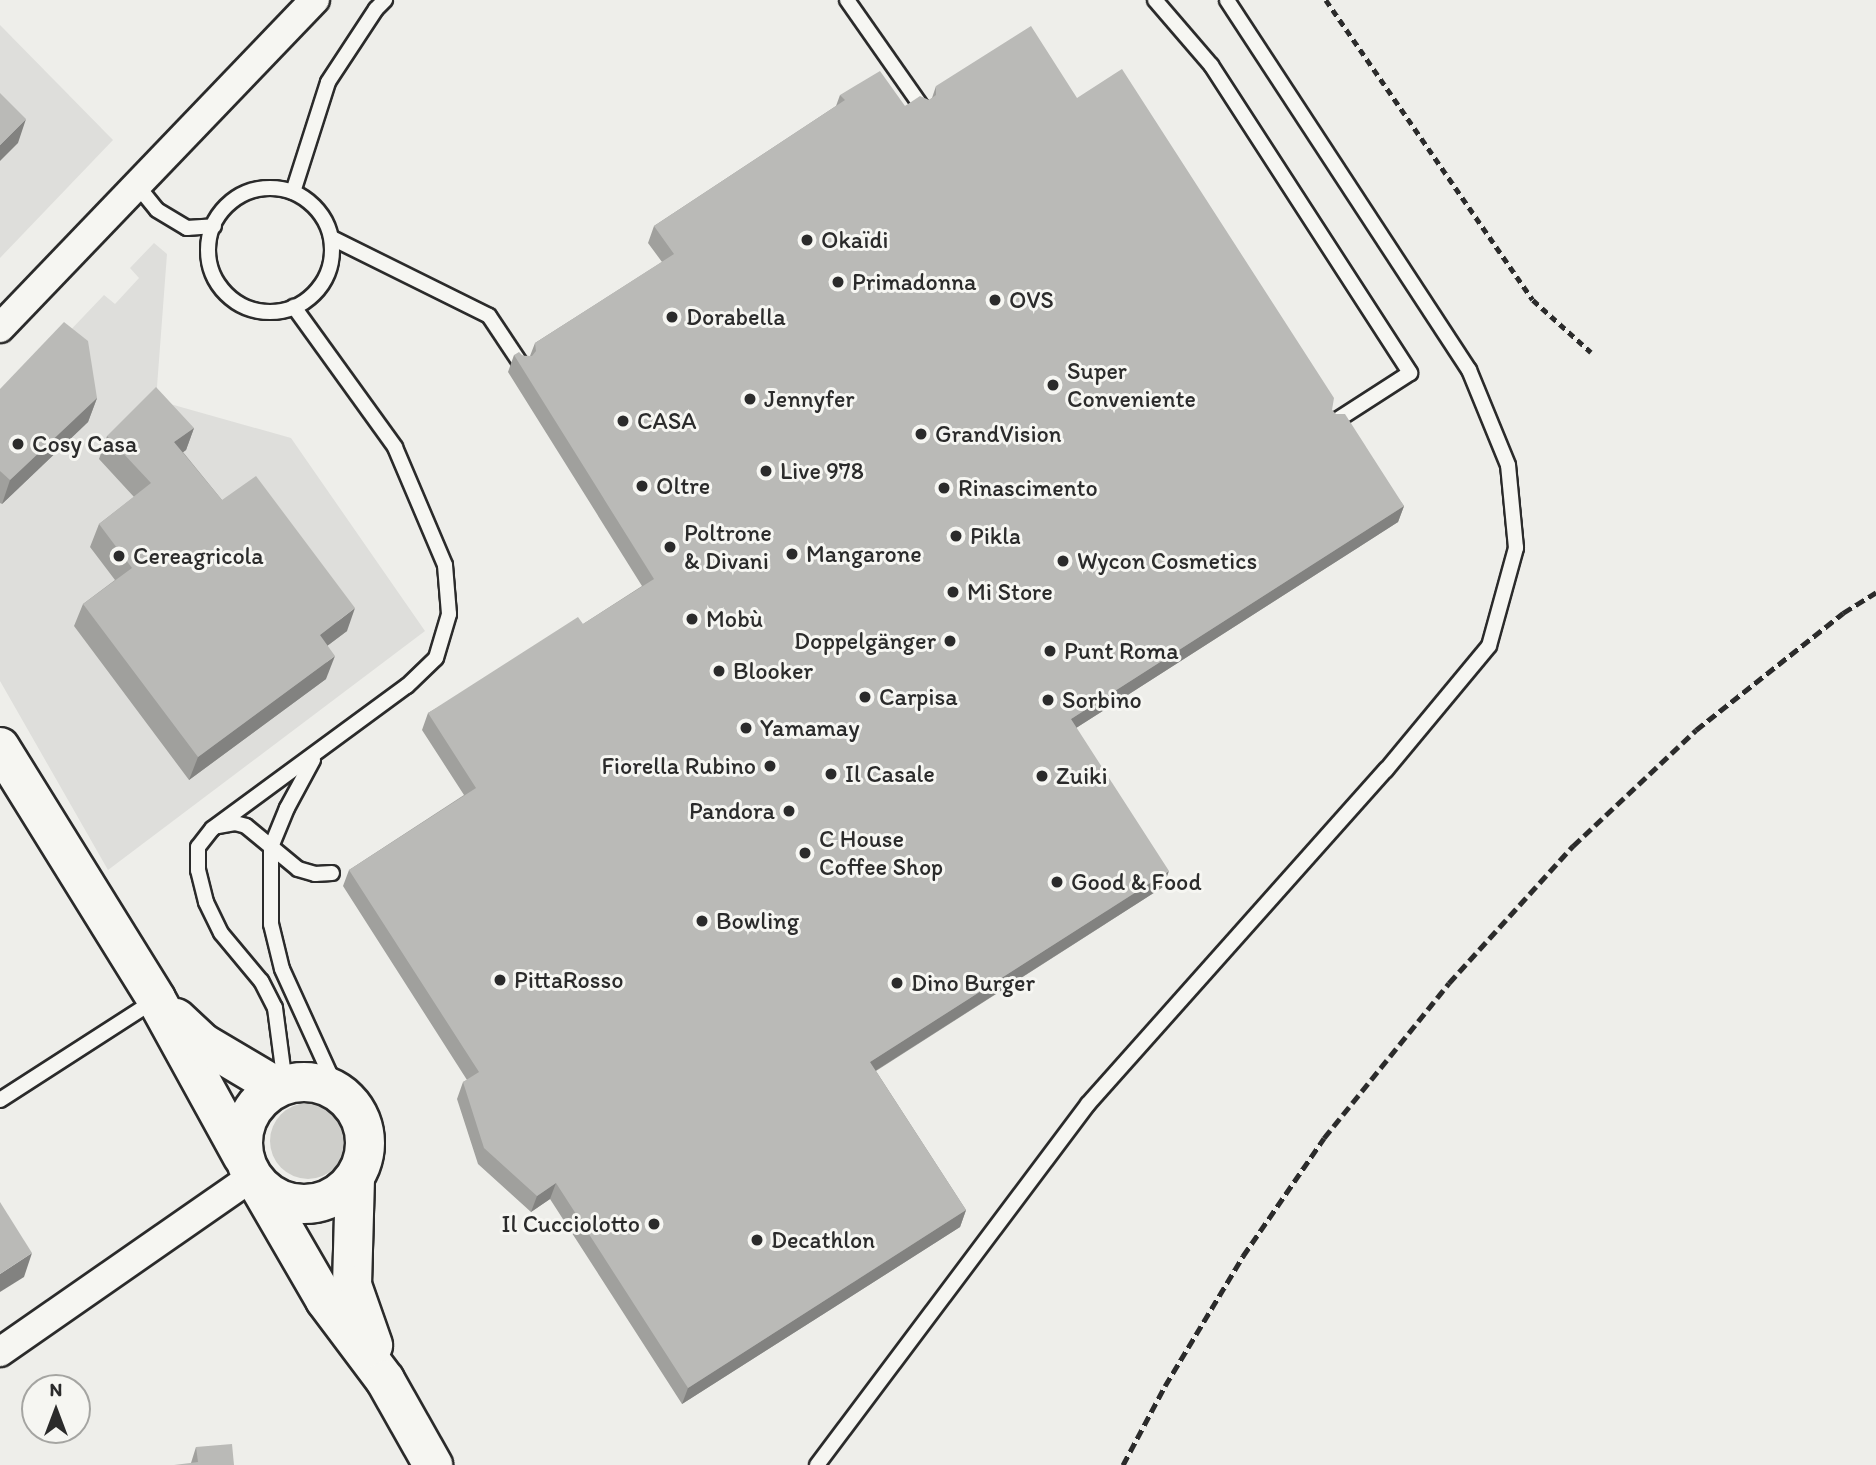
<!DOCTYPE html>
<html>
<head>
<meta charset="utf-8">
<style>
  body { margin:0 }
  #map { position:relative; width:1876px; height:1465px; overflow:hidden; background:#eeeeea; font-family:Itim,sans-serif }
  div>[style] { position:absolute }
  .built>* { inset:0; background:#dededb }
  .green>* { inset:0; background:#cececa }
  .round { border-radius:50% }
  .path>* { height:4.5px; margin-top:-2.25px; transform-origin:0; background:repeating-linear-gradient(90deg,#2b2b2b 0 7px,transparent 0 12px) }
  .roads { filter:drop-shadow(2px 0 #2b2b2b) drop-shadow(-2px 0 #2b2b2b) drop-shadow(0 2px #2b2b2b) drop-shadow(0 -2px #2b2b2b) }
  .service>* { height:14px; margin:-7px; padding:0 7px; transform-origin:7px; border-radius:7px; background:#f6f6f2 }
  .service>.ring { margin:-7px; padding:0; box-sizing:content-box; background:none; border:14px solid #f6f6f2; border-radius:50% }
  .minor>* { height:28px; margin:-14px; padding:0 14px; transform-origin:14px; border-radius:14px; background:#f6f6f2 }
  .secondary>* { height:38px; margin:-19px; padding:0 19px; transform-origin:19px; border-radius:19px; background:#f6f6f2 }
  .secondary>.ring { margin:-19px; padding:0; box-sizing:content-box; background:none; border:38px solid #f6f6f2; border-radius:50% }
  .rail>* { height:5px; margin-top:-2.5px; transform-origin:0; background:repeating-linear-gradient(90deg,#2b2b2b 0 10px,transparent 0 15px) }
  .wall>* { inset:0; background:#a0a09d }
  .shaded-wall>* { inset:0; background:#828280 }
  .building>* { inset:0; background:#babab7 }
  .dots>* { width:19px; height:19px; translate:-50% -50%; box-sizing:border-box; border:4px solid #f6f6f2; border-radius:50% }
  span { translate:-50% -50%; white-space:nowrap; text-align:center; line-height:1.15; -webkit-text-stroke:6px #f6f6f2; paint-order:stroke }
  .poi-label { font-size:24px; color:#2b2b2b }
  .left { translate:0 -50%; text-align:left }
  .right { translate:-100% -50%; text-align:right }
  .north { position:absolute; left:21px; top:1374px; width:70px; height:70px; box-sizing:border-box; background:#f6f6f2; border:2px solid #a5a5a2; border-radius:50%; rotate:0deg; font-size:19px; font-weight:700; line-height:28px; text-align:center; color:#2b2b2b }
  .north::after { content:''; display:block; margin:auto; width:24px; height:32px; background:#2b2b2b; clip-path:polygon(50% 0,100% 100%,50% 72%,0 100%) }
</style>
</head>
<body>
<div id="map">
  <div class="built">
    <i style="clip-path:polygon(0 25px,113px 140px,0 258px)"></i>
    <i style="clip-path:polygon(154px 243px,167px 254px,156px 400px,291px 438px,425px 631px,108px 870px,0 681px,0 404px,104px 295px,115px 304px,139px 278px,130px 268px)"></i>
  </div>
  <div class="green">
    <i class="round" style="left:270px;top:1103px;width:76px;height:76px"></i>
  </div>
  <div class="path">
    <i style="left:1326px;top:0;width:364px;rotate:55.4deg"></i>
    <i style="left:1533px;top:300px;width:78px;rotate:41.9deg"></i>
  </div>
  <div class="roads">
    <div class="service">
      <i style="left:847px;top:0;width:131px;rotate:55deg"></i>
      <i style="left:1155px;top:0;width:86px;rotate:49.3deg"></i>
      <i style="left:1211px;top:65px;width:367px;rotate:57.1deg"></i>
      <i style="left:1410px;top:373px;width:90px;rotate:147.2deg"></i>
      <i style="left:136px;top:184px;width:33px;rotate:51deg"></i>
      <i style="left:157px;top:210px;width:35px;rotate:31deg"></i>
      <i style="left:187px;top:228px;width:27px;rotate:-4deg"></i>
      <i class="ring" style="left:208px;top:188px;width:110px;height:110px"></i>
      <i style="left:293px;top:192px;width:115px;rotate:-72.3deg"></i>
      <i style="left:328px;top:82px;width:87px;rotate:-56.7deg"></i>
      <i style="left:376px;top:9px;width:13px;rotate:-45deg"></i>
      <i style="left:332px;top:238px;width:175px;rotate:26.4deg"></i>
      <i style="left:489px;top:316px;width:58px;rotate:56.3deg"></i>
      <i style="left:313px;top:760px;width:55px;rotate:118.4deg"></i>
      <i style="left:287px;top:808px;width:42px;rotate:112.3deg"></i>
      <i style="left:271px;top:847px;width:77px;rotate:90deg"></i>
      <i style="left:271px;top:924px;width:46px;rotate:76.3deg"></i>
      <i style="left:282px;top:969px;width:135px;rotate:65.5deg"></i>
      <i style="left:218px;top:826px;width:17px;rotate:-10deg"></i>
      <i style="left:235px;top:823px;width:11px;rotate:15deg"></i>
      <i style="left:246px;top:826px;width:67px;rotate:39.6deg"></i>
      <i style="left:298px;top:869px;width:18px;rotate:16deg"></i>
      <i style="left:315px;top:874px;width:17px;rotate:-3deg"></i>
      <i style="left:285px;top:1084px;width:77px;rotate:-97.5deg"></i>
      <i style="left:275px;top:1008px;width:30px;rotate:-117deg"></i>
      <i style="left:261px;top:981px;width:62px;rotate:-129.8deg"></i>
      <i style="left:221px;top:933px;width:34px;rotate:-116deg"></i>
      <i style="left:206px;top:902px;width:33px;rotate:-104deg"></i>
      <i style="left:198px;top:870px;width:23px;rotate:-90deg"></i>
      <i style="left:198px;top:847px;width:23px;rotate:-52deg"></i>
      <i style="left:212px;top:829px;width:242px;rotate:-36.3deg"></i>
      <i style="left:407px;top:686px;width:40px;rotate:-44deg"></i>
      <i style="left:436px;top:658px;width:46px;rotate:-73.5deg"></i>
      <i style="left:449px;top:614px;width:49px;rotate:-94.7deg"></i>
      <i style="left:445px;top:565px;width:128px;rotate:-113deg"></i>
      <i style="left:395px;top:447px;width:173px;rotate:-125.8deg"></i>
      <i style="left:0;top:1100px;width:184px;rotate:-32.8deg"></i>
      <i style="left:817px;top:1465px;width:451px;rotate:-53.1deg"></i>
      <i style="left:1088px;top:1104px;width:448px;rotate:-48.3deg"></i>
      <i style="left:1386px;top:770px;width:161px;rotate:-50.3deg"></i>
      <i style="left:1489px;top:646px;width:102px;rotate:-74.6deg"></i>
      <i style="left:1516px;top:548px;width:83px;rotate:-95.5deg"></i>
      <i style="left:1508px;top:465px;width:103px;rotate:-112.3deg"></i>
      <i style="left:1469px;top:370px;width:442px;rotate:-123.2deg"></i>
    </div>
    <div class="minor">
      <i style="left:0;top:328px;width:455px;rotate:-46.2deg"></i>
      <i style="left:0;top:1352px;width:307px;rotate:-34.8deg"></i>
    </div>
    <div class="secondary">
      <i style="left:0;top:747px;width:296px;rotate:58.2deg"></i>
      <i style="left:156px;top:999px;width:180px;rotate:61.2deg"></i>
      <i style="left:176px;top:1018px;width:37px;rotate:43deg"></i>
      <i style="left:203px;top:1043px;width:86px;rotate:30.7deg"></i>
      <i class="ring" style="left:243px;top:1082px;width:84px;height:84px"></i>
      <i style="left:355px;top:1178px;width:107px;rotate:91.6deg"></i>
      <i style="left:352px;top:1285px;width:64px;rotate:70.7deg"></i>
      <i style="left:259px;top:1186px;width:132px;rotate:59.9deg"></i>
      <i style="left:325px;top:1300px;width:100px;rotate:53.1deg"></i>
      <i style="left:385px;top:1380px;width:98px;rotate:60.5deg"></i>
    </div>
  </div>
  <div class="rail">
    <i style="left:1123px;top:1465px;width:89px;rotate:-62deg"></i>
    <i style="left:1165px;top:1386px;width:152px;rotate:-59deg"></i>
    <i style="left:1243px;top:1256px;width:143px;rotate:-55.5deg"></i>
    <i style="left:1324px;top:1138px;width:199px;rotate:-51.1deg"></i>
    <i style="left:1449px;top:983px;width:185px;rotate:-47.9deg"></i>
    <i style="left:1573px;top:846px;width:169px;rotate:-43.3deg"></i>
    <i style="left:1696px;top:730px;width:188px;rotate:-38.5deg"></i>
    <i style="left:1843px;top:613px;width:39px;rotate:-32deg"></i>
  </div>
  <div class="wall">
    <i style="clip-path:polygon(936px 86px,1077px 98px,1332px 410px,1404px 506px,1398px 522px,1076px 728px,1163px 887px,876px 1071px,966px 1210px,960px 1227px,682px 1404px,550px 1199px,531px 1212px,478px 1164px,457px 1099px,463px 1082px,467px 1080px,343px 886px,349px 870px,464px 795px,422px 730px,428px 713px,583px 624px,642px 586px,508px 372px,514px 355px,530px 356px,535px 343px,662px 262px,648px 243px,654px 226px,836px 106px,840px 95px,905px 106px,929px 100px,932px 98px)"></i>
    <i style="clip-path:polygon(0 389px,97px 398px,88px 422px,2px 504px,0 503px)"></i>
    <i style="clip-path:polygon(194px 428px,186px 450px,183px 452px,222px 500px,347px 631px,327px 646px,326px 679px,189px 780px,74px 626px,83px 604px,115px 580px,90px 547px,99px 524px,134px 497px,99px 459px,107px 436px)"></i>
    <i style="clip-path:polygon(196px 1447px,234px 1465px,191px 1463px)"></i>
  </div>
  <div class="shaded-wall">
    <i style="clip-path:polygon(26px 119px,18px 143px,0 161px,0 145px)"></i>
    <i style="clip-path:polygon(97px 398px,88px 422px,2px 504px,10px 480px)"></i>
    <i style="clip-path:polygon(194px 428px,186px 450px,166px 465px,174px 442px)"></i>
    <i style="clip-path:polygon(1404px 506px,1398px 522px,1065px 735px,1071px 719px)"></i>
    <i style="clip-path:polygon(355px 608px,347px 631px,311px 658px,320px 635px)"></i>
    <i style="clip-path:polygon(335px 656px,326px 679px,189px 780px,198px 757px)"></i>
    <i style="clip-path:polygon(1169px 871px,1163px 887px,864px 1078px,870px 1062px)"></i>
    <i style="clip-path:polygon(556px 1183px,550px 1199px,531px 1212px,537px 1196px)"></i>
    <i style="clip-path:polygon(966px 1210px,960px 1227px,682px 1404px,688px 1388px)"></i>
    <i style="clip-path:polygon(32px 1253px,24px 1277px,0 1292px,0 1274px)"></i>
  </div>
  <div class="building">
    <i style="clip-path:polygon(1031px 26px,1077px 98px,1122px 69px,1334px 398px,1332px 410px,1336px 414px,1345px 414px,1404px 506px,1071px 719px,1169px 871px,870px 1062px,966px 1210px,688px 1388px,556px 1183px,537px 1196px,484px 1148px,463px 1082px,479px 1072px,349px 870px,476px 788px,428px 713px,578px 617px,583px 624px,654px 579px,514px 355px,519px 352px,523px 356px,532px 356px,536px 351px,535px 343px,674px 254px,654px 226px,845px 100px,840px 95px,880px 71px,905px 106px,920px 96px,929px 100px,936px 95px,936px 86px)"></i>
    <i style="clip-path:polygon(0 93px,26px 119px,0 145px)"></i>
    <i style="clip-path:polygon(64px 322px,88px 341px,97px 398px,10px 480px,0 471px,0 389px)"></i>
    <i style="clip-path:polygon(156px 387px,194px 428px,174px 442px,222px 500px,256px 476px,355px 608px,320px 635px,335px 656px,198px 757px,83px 604px,132px 568px,99px 524px,151px 483px,107px 436px)"></i>
    <i style="clip-path:polygon(0 1202px,32px 1253px,0 1274px)"></i>
    <i style="clip-path:polygon(232px 1444px,234px 1465px,174px 1465px,198px 1462px,196px 1447px)"></i>
  </div>
  <div class="dots">
    <i style="left:807px;top:240px;background:#2b2b2b"></i>
    <i style="left:838px;top:282px;background:#2b2b2b"></i>
    <i style="left:995px;top:300px;background:#2b2b2b"></i>
    <i style="left:672px;top:317px;background:#2b2b2b"></i>
    <i style="left:1053px;top:385px;background:#2b2b2b"></i>
    <i style="left:750px;top:399px;background:#2b2b2b"></i>
    <i style="left:623px;top:421px;background:#2b2b2b"></i>
    <i style="left:921px;top:434px;background:#2b2b2b"></i>
    <i style="left:18px;top:444px;background:#2b2b2b"></i>
    <i style="left:766px;top:471px;background:#2b2b2b"></i>
    <i style="left:642px;top:486px;background:#2b2b2b"></i>
    <i style="left:944px;top:488px;background:#2b2b2b"></i>
    <i style="left:956px;top:536px;background:#2b2b2b"></i>
    <i style="left:670px;top:547px;background:#2b2b2b"></i>
    <i style="left:792px;top:554px;background:#2b2b2b"></i>
    <i style="left:119px;top:556px;background:#2b2b2b"></i>
    <i style="left:1063px;top:561px;background:#2b2b2b"></i>
    <i style="left:953px;top:592px;background:#2b2b2b"></i>
    <i style="left:692px;top:619px;background:#2b2b2b"></i>
    <i style="left:950px;top:641px;background:#2b2b2b"></i>
    <i style="left:1050px;top:651px;background:#2b2b2b"></i>
    <i style="left:719px;top:671px;background:#2b2b2b"></i>
    <i style="left:865px;top:697px;background:#2b2b2b"></i>
    <i style="left:1048px;top:700px;background:#2b2b2b"></i>
    <i style="left:746px;top:728px;background:#2b2b2b"></i>
    <i style="left:770px;top:766px;background:#2b2b2b"></i>
    <i style="left:831px;top:774px;background:#2b2b2b"></i>
    <i style="left:1042px;top:776px;background:#2b2b2b"></i>
    <i style="left:789px;top:811px;background:#2b2b2b"></i>
    <i style="left:805px;top:853px;background:#2b2b2b"></i>
    <i style="left:1057px;top:882px;background:#2b2b2b"></i>
    <i style="left:702px;top:921px;background:#2b2b2b"></i>
    <i style="left:500px;top:980px;background:#2b2b2b"></i>
    <i style="left:897px;top:983px;background:#2b2b2b"></i>
    <i style="left:654px;top:1224px;background:#2b2b2b"></i>
    <i style="left:757px;top:1240px;background:#2b2b2b"></i>
  </div>
  <div class="poi-label">
    <span class="left" style="left:821px;top:240px">Okaïdi</span>
    <span class="left" style="left:852px;top:282px">Primadonna</span>
    <span class="left" style="left:1009px;top:300px">OVS</span>
    <span class="left" style="left:686px;top:317px">Dorabella</span>
    <span class="left" style="left:1067px;top:385px">Super<br>Conveniente</span>
    <span class="left" style="left:764px;top:399px">Jennyfer</span>
    <span class="left" style="left:637px;top:421px">CASA</span>
    <span class="left" style="left:935px;top:434px">GrandVision</span>
    <span class="left" style="left:32px;top:444px">Cosy Casa</span>
    <span class="left" style="left:780px;top:471px">Live 978</span>
    <span class="left" style="left:656px;top:486px">Oltre</span>
    <span class="left" style="left:958px;top:488px">Rinascimento</span>
    <span class="left" style="left:684px;top:547px">Poltrone<br>&amp; Divani</span>
    <span class="left" style="left:970px;top:536px">Pikla</span>
    <span class="left" style="left:806px;top:554px">Mangarone</span>
    <span class="left" style="left:133px;top:556px">Cereagricola</span>
    <span class="left" style="left:1077px;top:561px">Wycon Cosmetics</span>
    <span class="left" style="left:967px;top:592px">Mi Store</span>
    <span class="left" style="left:706px;top:619px">Mobù</span>
    <span class="right" style="left:936px;top:641px">Doppelgänger</span>
    <span class="left" style="left:1064px;top:651px">Punt Roma</span>
    <span class="left" style="left:733px;top:671px">Blooker</span>
    <span class="left" style="left:879px;top:697px">Carpisa</span>
    <span class="left" style="left:1062px;top:700px">Sorbino</span>
    <span class="left" style="left:760px;top:728px">Yamamay</span>
    <span class="right" style="left:756px;top:766px">Fiorella Rubino</span>
    <span class="left" style="left:845px;top:774px">Il Casale</span>
    <span class="left" style="left:1056px;top:776px">Zuiki</span>
    <span class="right" style="left:775px;top:811px">Pandora</span>
    <span class="left" style="left:819px;top:853px">C House<br>Coffee Shop</span>
    <span class="left" style="left:1071px;top:882px">Good &amp; Food</span>
    <span class="left" style="left:716px;top:921px">Bowling</span>
    <span class="left" style="left:514px;top:980px">PittaRosso</span>
    <span class="left" style="left:911px;top:983px">Dino Burger</span>
    <span class="right" style="left:640px;top:1224px">Il Cucciolotto</span>
    <span class="left" style="left:771px;top:1240px">Decathlon</span>
  </div>
  <div class="north">N</div>
</div>
</body>
</html>
